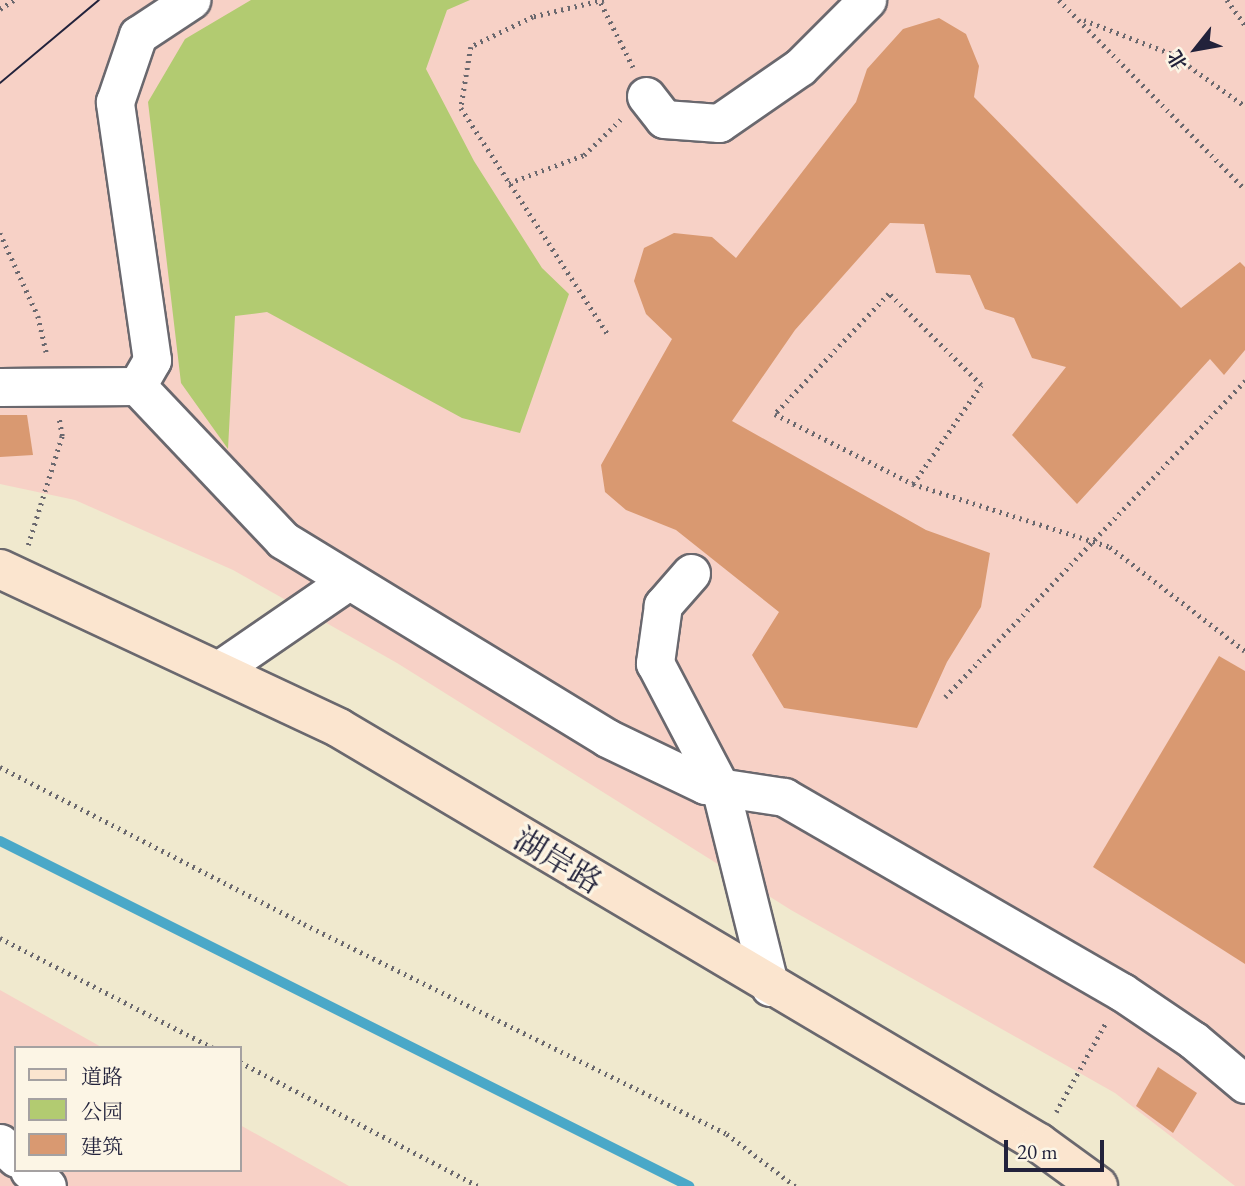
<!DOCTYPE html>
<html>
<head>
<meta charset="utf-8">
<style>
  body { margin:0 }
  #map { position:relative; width:1245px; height:1186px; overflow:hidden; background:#f0e9ce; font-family:"EB Garamond","Noto Serif SC",serif }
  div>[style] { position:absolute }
  .built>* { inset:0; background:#f7d1c6 }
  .green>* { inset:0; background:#b2cb71 }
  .stream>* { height:10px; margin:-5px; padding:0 5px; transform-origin:5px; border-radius:5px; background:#4aa8c8 }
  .building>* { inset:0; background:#d99971 }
  .path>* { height:4.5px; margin-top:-2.25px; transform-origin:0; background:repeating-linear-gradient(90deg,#6a686e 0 2px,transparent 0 7px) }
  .roads { filter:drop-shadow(2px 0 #6a686e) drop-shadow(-2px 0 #6a686e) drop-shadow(0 2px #6a686e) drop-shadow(0 -2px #6a686e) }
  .street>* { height:37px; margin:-18.5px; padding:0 18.5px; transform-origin:18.5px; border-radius:18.5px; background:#fff }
  .secondary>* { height:38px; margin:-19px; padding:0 19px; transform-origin:19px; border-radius:19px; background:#fbe5cf }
  .tram>* { height:2px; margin:-1px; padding:0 1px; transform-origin:1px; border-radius:1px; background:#22223b }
  span { translate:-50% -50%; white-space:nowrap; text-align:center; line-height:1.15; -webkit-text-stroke:6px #fcf5e5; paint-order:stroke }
  .street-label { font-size:32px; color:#22223b }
  .legend { position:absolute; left:14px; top:1046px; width:228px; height:126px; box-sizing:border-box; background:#fcf5e5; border:2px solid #a5a1a1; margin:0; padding:9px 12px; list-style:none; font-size:21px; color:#22223b }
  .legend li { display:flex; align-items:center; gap:14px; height:35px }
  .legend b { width:35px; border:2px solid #a5a1a1 }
  .north { position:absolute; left:1161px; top:14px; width:70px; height:70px; -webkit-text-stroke:5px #fcf5e5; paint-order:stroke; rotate:239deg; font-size:19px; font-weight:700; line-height:28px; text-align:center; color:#22223b }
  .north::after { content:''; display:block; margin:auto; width:24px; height:32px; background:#22223b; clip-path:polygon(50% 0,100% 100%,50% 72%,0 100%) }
  .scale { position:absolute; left:1004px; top:1140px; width:100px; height:32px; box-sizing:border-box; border:4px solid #22223b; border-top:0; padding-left:9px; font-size:21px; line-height:24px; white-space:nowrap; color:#22223b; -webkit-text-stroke:5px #fcf5e5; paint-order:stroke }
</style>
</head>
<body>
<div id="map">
  <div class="built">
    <i style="clip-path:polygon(0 0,1245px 0,1245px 1186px,1235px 1186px,1115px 1093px,791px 910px,397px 663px,233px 570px,75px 500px,0 484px)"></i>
    <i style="clip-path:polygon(0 990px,103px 1048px,16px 1048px,16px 1170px,240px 1170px,240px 1125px,349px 1186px,0 1186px)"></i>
  </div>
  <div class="green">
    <i style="clip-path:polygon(251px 0,470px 0,447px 10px,426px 69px,474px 161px,542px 268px,569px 294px,520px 433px,462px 418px,267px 312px,235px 316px,228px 449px,181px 383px,148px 102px,185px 39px)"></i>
  </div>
  <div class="stream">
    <i style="left:0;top:841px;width:771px;rotate:26.6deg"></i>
  </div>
  <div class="building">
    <i style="clip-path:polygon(939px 18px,966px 34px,979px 66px,974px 97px,1181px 308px,1240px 262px,1245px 267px,1245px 350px,1224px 375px,1210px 359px,1077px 504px,1012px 435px,1066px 367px,1032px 358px,1014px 318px,985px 309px,970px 275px,936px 273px,924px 224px,890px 223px,795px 330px,732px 421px,926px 530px,990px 553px,981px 607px,947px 662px,917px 728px,784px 708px,752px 655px,779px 612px,676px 530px,626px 510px,605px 492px,601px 465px,672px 339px,646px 314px,634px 281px,644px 248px,674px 233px,712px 237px,736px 258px,856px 102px,867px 69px,903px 29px)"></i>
    <i style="clip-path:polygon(0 415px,27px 415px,33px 455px,0 457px)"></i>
    <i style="clip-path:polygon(1219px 656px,1245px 671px,1245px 964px,1093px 867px)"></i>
    <i style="clip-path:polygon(1158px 1067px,1197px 1093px,1173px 1133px,1136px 1106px)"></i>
  </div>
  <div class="path">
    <i style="left:604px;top:0;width:73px;rotate:166.5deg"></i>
    <i style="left:533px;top:17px;width:69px;rotate:154.2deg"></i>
    <i style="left:471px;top:47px;width:62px;rotate:99.3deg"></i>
    <i style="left:461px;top:108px;width:270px;rotate:57deg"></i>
    <i style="left:1059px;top:0;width:265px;rotate:45.5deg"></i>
    <i style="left:1227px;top:0;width:31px;rotate:54deg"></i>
    <i style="left:601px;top:3px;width:72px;rotate:63.4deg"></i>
    <i style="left:0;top:9px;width:17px;rotate:-33deg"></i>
    <i style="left:1084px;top:20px;width:94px;rotate:21.1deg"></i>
    <i style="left:1172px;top:54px;width:90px;rotate:35.5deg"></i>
    <i style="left:509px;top:183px;width:80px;rotate:-20.5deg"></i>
    <i style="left:584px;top:155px;width:53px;rotate:-44.2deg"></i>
    <i style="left:0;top:233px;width:91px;rotate:65.4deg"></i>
    <i style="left:38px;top:316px;width:37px;rotate:77deg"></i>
    <i style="left:913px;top:484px;width:120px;rotate:-55.5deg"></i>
    <i style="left:981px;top:385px;width:129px;rotate:-135.3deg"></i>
    <i style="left:889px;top:294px;width:166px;rotate:133.5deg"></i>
    <i style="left:775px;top:414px;width:155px;rotate:26.9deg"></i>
    <i style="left:913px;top:484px;width:207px;rotate:17.7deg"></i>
    <i style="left:1110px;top:547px;width:170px;rotate:37.6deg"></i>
    <i style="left:28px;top:545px;width:114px;rotate:-72.7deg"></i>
    <i style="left:62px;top:436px;width:17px;rotate:-100deg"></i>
    <i style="left:945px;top:697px;width:436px;rotate:-46.5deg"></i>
    <i style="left:0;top:767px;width:342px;rotate:27.3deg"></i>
    <i style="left:304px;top:924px;width:472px;rotate:26.4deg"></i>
    <i style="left:727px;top:1134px;width:86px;rotate:37.4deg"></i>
    <i style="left:0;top:938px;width:240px;rotate:27.3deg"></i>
    <i style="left:240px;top:1062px;width:268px;rotate:27.5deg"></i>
    <i style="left:1056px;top:1112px;width:103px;rotate:-60.9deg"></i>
  </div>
  <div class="roads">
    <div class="street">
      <i style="left:646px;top:96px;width:29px;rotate:52deg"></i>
      <i style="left:664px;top:119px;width:55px;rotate:4.2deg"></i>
      <i style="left:719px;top:123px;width:98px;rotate:-34.7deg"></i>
      <i style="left:800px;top:67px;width:95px;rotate:-45deg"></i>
      <i style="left:137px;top:386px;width:212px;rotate:46.5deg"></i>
      <i style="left:283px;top:540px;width:380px;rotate:31.4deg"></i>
      <i style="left:607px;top:738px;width:109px;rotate:25.6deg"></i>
      <i style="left:705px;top:785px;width:80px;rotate:8.6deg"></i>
      <i style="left:784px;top:797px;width:390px;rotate:30deg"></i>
      <i style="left:1122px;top:992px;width:86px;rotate:34.1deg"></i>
      <i style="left:1193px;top:1040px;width:68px;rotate:40.2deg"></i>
      <i style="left:0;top:387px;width:137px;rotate:-0.4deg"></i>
      <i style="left:137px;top:386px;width:30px;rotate:-60deg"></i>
      <i style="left:152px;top:360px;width:261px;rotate:-98.2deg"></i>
      <i style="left:115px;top:102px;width:71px;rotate:-71.1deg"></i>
      <i style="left:138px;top:35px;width:64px;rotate:-33.4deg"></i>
      <i style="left:691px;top:573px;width:43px;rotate:131.2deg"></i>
      <i style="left:663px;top:605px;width:59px;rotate:97.9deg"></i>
      <i style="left:655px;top:663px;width:140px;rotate:62.3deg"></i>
      <i style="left:720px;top:787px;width:206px;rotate:76deg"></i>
      <i style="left:220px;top:669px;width:155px;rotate:-34.5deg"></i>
      <i style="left:0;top:1143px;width:22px;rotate:43deg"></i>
      <i style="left:29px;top:1170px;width:24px;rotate:42deg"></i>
    </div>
    <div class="secondary">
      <i style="left:0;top:569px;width:374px;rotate:25.1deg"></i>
      <i style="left:339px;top:728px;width:814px;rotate:30.66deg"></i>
      <i style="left:1039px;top:1143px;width:73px;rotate:36.1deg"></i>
    </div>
  </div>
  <div class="tram">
    <i style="left:0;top:83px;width:129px;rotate:-40deg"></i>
  </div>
  <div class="street-label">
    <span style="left:558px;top:861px;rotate:31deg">湖岸路</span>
  </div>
  <ul class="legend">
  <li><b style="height:9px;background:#fbe5cf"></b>道路</li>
  <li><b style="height:19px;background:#b2cb71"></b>公园</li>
  <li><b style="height:19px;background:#d99971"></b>建筑</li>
  </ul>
  <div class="north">北</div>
  <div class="scale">20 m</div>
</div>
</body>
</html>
